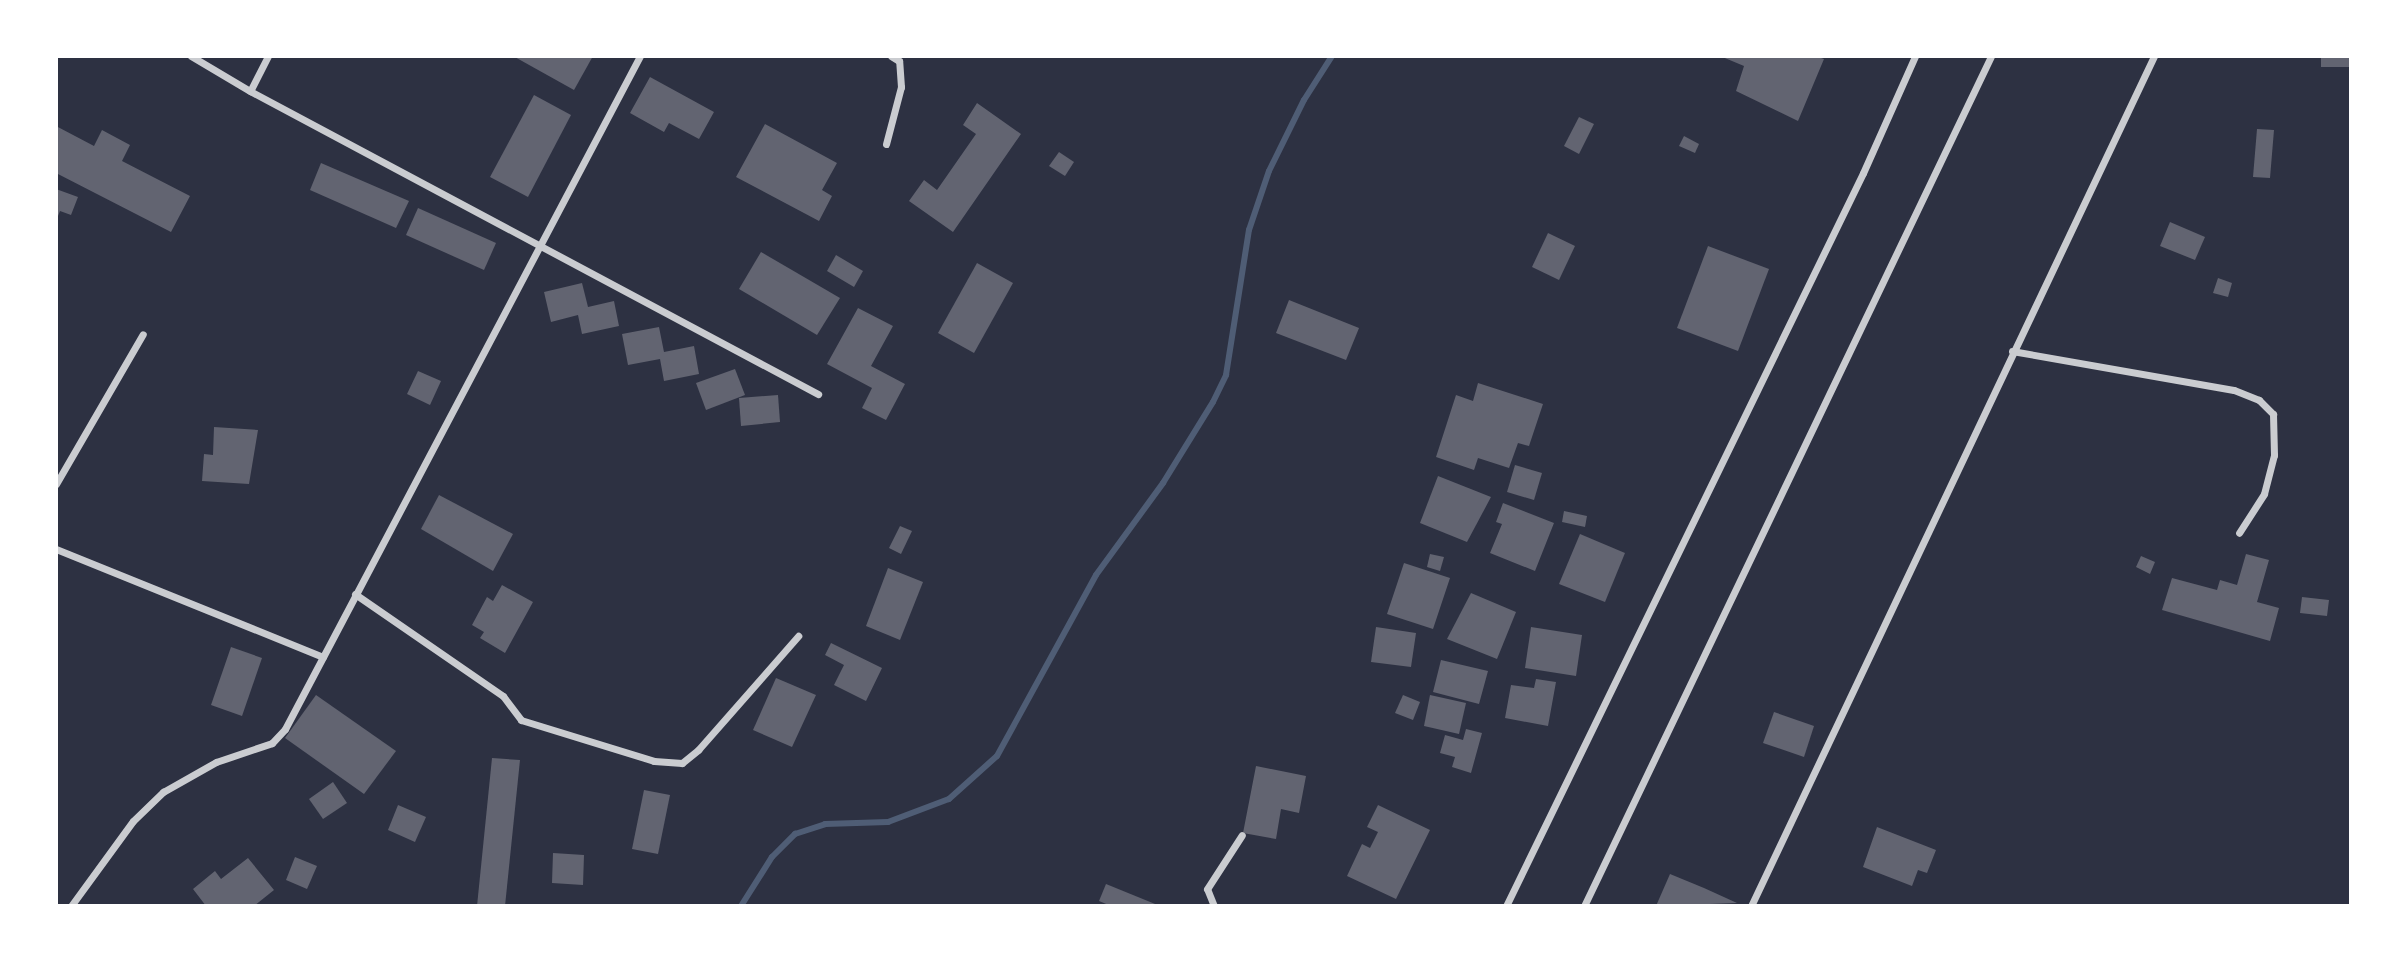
<!DOCTYPE html>
<html>
<head>
<meta charset="utf-8">
<style>
  body { margin:0 }
  #map { position:relative; width:2407px; height:962px; overflow:hidden; background:#2d3142; font-family:"Nunito Sans",sans-serif }
  div>[style] { position:absolute }
  .stream>* { height:6px; margin:-3px; padding:0 3px; transform-origin:3px; border-radius:3px; background:#4f5d75 }
  .building>* { inset:0; background:#626471 }
  .minor>* { height:7px; margin:-3.5px; padding:0 3.5px; transform-origin:3.5px; border-radius:3.5px; background:#caccd0 }
  span { translate:-50% -50%; white-space:nowrap; text-align:center; line-height:1.15; -webkit-text-stroke:6px #fff; paint-order:stroke }
  .frame { position:absolute; inset:0; border:58px solid #fff; pointer-events:none }
</style>
</head>
<body>
<div id="map">
  <div class="stream">
    <i style="left:741px;top:906px;width:58px;rotate:-57.7deg"></i>
    <i style="left:772px;top:857px;width:33px;rotate:-45deg"></i>
    <i style="left:795px;top:834px;width:32px;rotate:-18deg"></i>
    <i style="left:825px;top:824px;width:63px;rotate:-1.8deg"></i>
    <i style="left:888px;top:822px;width:65px;rotate:-20.7deg"></i>
    <i style="left:949px;top:799px;width:64px;rotate:-41.9deg"></i>
    <i style="left:997px;top:756px;width:206px;rotate:-61.3deg"></i>
    <i style="left:1096px;top:575px;width:114px;rotate:-53.9deg"></i>
    <i style="left:1163px;top:483px;width:95px;rotate:-58.3deg"></i>
    <i style="left:1213px;top:402px;width:30px;rotate:-64deg"></i>
    <i style="left:1226px;top:375px;width:147px;rotate:-81deg"></i>
    <i style="left:1249px;top:230px;width:62px;rotate:-71.3deg"></i>
    <i style="left:1269px;top:171px;width:79px;rotate:-63.8deg"></i>
    <i style="left:1304px;top:100px;width:52px;rotate:-57.5deg"></i>
  </div>
  <div class="building">
    <i style="clip-path:polygon(513px 56px,593px 56px,574px 90px)"></i>
    <i style="clip-path:polygon(1720px 56px,1815px 56px,1824px 59px,1798px 121px,1736px 91px,1744px 66px)"></i>
    <i style="clip-path:polygon(2321px 56px,2351px 56px,2351px 67px,2321px 67px)"></i>
    <i style="clip-path:polygon(650px 77px,714px 112px,699px 139px,669px 123px,664px 132px,630px 113px)"></i>
    <i style="clip-path:polygon(534px 95px,571px 115px,528px 197px,490px 177px)"></i>
    <i style="clip-path:polygon(977px 103px,1021px 134px,953px 232px,909px 201px,924px 180px,937px 190px,976px 134px,963px 125px)"></i>
    <i style="clip-path:polygon(1579px 117px,1594px 124px,1579px 154px,1564px 146px)"></i>
    <i style="clip-path:polygon(765px 124px,837px 163px,822px 190px,832px 196px,819px 221px,736px 177px)"></i>
    <i style="clip-path:polygon(56px 126px,94px 146px,102px 130px,130px 145px,122px 161px,190px 196px,171px 232px,56px 173px)"></i>
    <i style="clip-path:polygon(2257px 129px,2274px 130px,2270px 178px,2253px 177px)"></i>
    <i style="clip-path:polygon(1684px 136px,1699px 144px,1695px 153px,1679px 146px)"></i>
    <i style="clip-path:polygon(1059px 152px,1074px 162px,1065px 176px,1049px 166px)"></i>
    <i style="clip-path:polygon(321px 163px,409px 201px,396px 228px,310px 190px)"></i>
    <i style="clip-path:polygon(56px 189px,78px 197px,71px 215px,60px 211px,56px 221px)"></i>
    <i style="clip-path:polygon(418px 208px,496px 243px,484px 270px,406px 235px)"></i>
    <i style="clip-path:polygon(2170px 222px,2205px 237px,2195px 260px,2160px 246px)"></i>
    <i style="clip-path:polygon(1548px 233px,1575px 246px,1559px 280px,1532px 267px)"></i>
    <i style="clip-path:polygon(1708px 246px,1769px 269px,1738px 351px,1677px 328px)"></i>
    <i style="clip-path:polygon(761px 252px,840px 298px,817px 335px,739px 289px)"></i>
    <i style="clip-path:polygon(836px 255px,863px 271px,854px 287px,827px 271px)"></i>
    <i style="clip-path:polygon(977px 263px,1013px 283px,974px 353px,938px 333px)"></i>
    <i style="clip-path:polygon(2218px 278px,2232px 283px,2228px 297px,2213px 293px)"></i>
    <i style="clip-path:polygon(582px 283px,588px 307px,614px 301px,619px 326px,582px 334px,578px 315px,551px 322px,544px 292px)"></i>
    <i style="clip-path:polygon(1289px 300px,1359px 328px,1346px 360px,1276px 333px)"></i>
    <i style="clip-path:polygon(858px 308px,893px 326px,871px 366px,905px 384px,886px 420px,862px 408px,872px 388px,827px 364px)"></i>
    <i style="clip-path:polygon(659px 327px,664px 352px,694px 346px,699px 374px,664px 381px,660px 359px,628px 365px,622px 334px)"></i>
    <i style="clip-path:polygon(735px 369px,745px 395px,706px 410px,696px 383px)"></i>
    <i style="clip-path:polygon(418px 371px,441px 381px,430px 405px,407px 394px)"></i>
    <i style="clip-path:polygon(1478px 383px,1543px 404px,1529px 446px,1518px 443px,1509px 468px,1478px 458px,1474px 470px,1436px 457px,1456px 395px,1473px 401px)"></i>
    <i style="clip-path:polygon(778px 395px,780px 422px,741px 426px,739px 398px)"></i>
    <i style="clip-path:polygon(214px 427px,258px 430px,249px 484px,202px 481px,204px 454px,213px 455px)"></i>
    <i style="clip-path:polygon(1515px 465px,1542px 473px,1534px 500px,1507px 492px)"></i>
    <i style="clip-path:polygon(1438px 476px,1491px 497px,1467px 542px,1420px 523px)"></i>
    <i style="clip-path:polygon(439px 495px,513px 534px,493px 571px,421px 529px)"></i>
    <i style="clip-path:polygon(1503px 503px,1554px 523px,1535px 571px,1490px 553px,1502px 524px,1496px 522px)"></i>
    <i style="clip-path:polygon(1564px 511px,1587px 516px,1585px 527px,1562px 522px)"></i>
    <i style="clip-path:polygon(900px 526px,912px 531px,901px 554px,889px 548px)"></i>
    <i style="clip-path:polygon(1580px 534px,1625px 553px,1605px 602px,1559px 584px)"></i>
    <i style="clip-path:polygon(1430px 554px,1444px 557px,1440px 571px,1427px 567px)"></i>
    <i style="clip-path:polygon(2246px 554px,2269px 560px,2257px 602px,2279px 608px,2270px 641px,2162px 610px,2172px 578px,2217px 590px,2220px 580px,2237px 585px)"></i>
    <i style="clip-path:polygon(2141px 556px,2155px 562px,2150px 574px,2136px 567px)"></i>
    <i style="clip-path:polygon(1404px 563px,1450px 578px,1433px 629px,1387px 614px)"></i>
    <i style="clip-path:polygon(888px 568px,923px 582px,900px 640px,866px 626px)"></i>
    <i style="clip-path:polygon(502px 585px,533px 602px,505px 653px,480px 638px,484px 632px,472px 625px,487px 597px,493px 601px)"></i>
    <i style="clip-path:polygon(1471px 593px,1516px 612px,1497px 659px,1447px 639px)"></i>
    <i style="clip-path:polygon(2302px 597px,2329px 600px,2327px 616px,2300px 613px)"></i>
    <i style="clip-path:polygon(1376px 627px,1416px 633px,1411px 667px,1371px 662px)"></i>
    <i style="clip-path:polygon(1531px 627px,1582px 635px,1576px 676px,1525px 668px)"></i>
    <i style="clip-path:polygon(831px 643px,882px 668px,866px 701px,834px 685px,844px 665px,825px 655px)"></i>
    <i style="clip-path:polygon(231px 647px,262px 658px,242px 716px,211px 705px)"></i>
    <i style="clip-path:polygon(1441px 660px,1488px 671px,1479px 704px,1433px 692px)"></i>
    <i style="clip-path:polygon(776px 678px,816px 695px,792px 747px,753px 730px)"></i>
    <i style="clip-path:polygon(1536px 679px,1556px 682px,1548px 726px,1505px 718px,1511px 685px,1534px 688px)"></i>
    <i style="clip-path:polygon(316px 695px,396px 751px,364px 794px,285px 738px)"></i>
    <i style="clip-path:polygon(1403px 695px,1420px 702px,1413px 720px,1395px 713px)"></i>
    <i style="clip-path:polygon(1430px 695px,1466px 703px,1459px 734px,1424px 726px)"></i>
    <i style="clip-path:polygon(1774px 712px,1814px 726px,1804px 757px,1763px 743px)"></i>
    <i style="clip-path:polygon(1466px 729px,1482px 733px,1471px 773px,1452px 767px,1455px 757px,1440px 753px,1445px 735px,1463px 740px)"></i>
    <i style="clip-path:polygon(492px 758px,520px 760px,505px 906px,477px 906px)"></i>
    <i style="clip-path:polygon(1256px 766px,1306px 776px,1299px 813px,1281px 809px,1276px 839px,1243px 833px)"></i>
    <i style="clip-path:polygon(333px 782px,347px 803px,323px 819px,309px 799px)"></i>
    <i style="clip-path:polygon(644px 790px,670px 795px,658px 854px,632px 849px)"></i>
    <i style="clip-path:polygon(398px 805px,426px 817px,415px 842px,388px 830px)"></i>
    <i style="clip-path:polygon(1378px 805px,1430px 830px,1396px 899px,1347px 876px,1362px 844px,1370px 848px,1378px 832px,1367px 827px)"></i>
    <i style="clip-path:polygon(1877px 827px,1936px 850px,1927px 873px,1918px 870px,1912px 886px,1863px 867px)"></i>
    <i style="clip-path:polygon(553px 853px,584px 855px,583px 885px,552px 883px)"></i>
    <i style="clip-path:polygon(295px 857px,317px 866px,307px 889px,286px 880px)"></i>
    <i style="clip-path:polygon(248px 858px,274px 890px,254px 906px,206px 906px,193px 889px,215px 871px,221px 879px)"></i>
    <i style="clip-path:polygon(1670px 874px,1704px 888px,1737px 903px,1656px 906px)"></i>
    <i style="clip-path:polygon(1106px 884px,1160px 906px,1111px 906px,1099px 901px)"></i>
  </div>
  <div class="minor">
    <i style="left:191px;top:56px;width:69px;rotate:30.7deg"></i>
    <i style="left:268px;top:56px;width:39px;rotate:117deg"></i>
    <i style="left:250px;top:91px;width:644px;rotate:28.08deg"></i>
    <i style="left:886px;top:144px;width:59px;rotate:-75.3deg"></i>
    <i style="left:901px;top:87px;width:26px;rotate:-94deg"></i>
    <i style="left:899px;top:61px;width:9px;rotate:-148deg"></i>
    <i style="left:2012px;top:351px;width:225px;rotate:10deg"></i>
    <i style="left:2234px;top:390px;width:27px;rotate:22deg"></i>
    <i style="left:2259px;top:400px;width:20px;rotate:45deg"></i>
    <i style="left:2273px;top:414px;width:41px;rotate:88.6deg"></i>
    <i style="left:2274px;top:455px;width:40px;rotate:104.4deg"></i>
    <i style="left:2264px;top:494px;width:46px;rotate:122.7deg"></i>
    <i style="left:56px;top:484px;width:173px;rotate:-59.9deg"></i>
    <i style="left:56px;top:549px;width:288px;rotate:22deg"></i>
    <i style="left:355px;top:594px;width:180px;rotate:34.6deg"></i>
    <i style="left:503px;top:696px;width:30px;rotate:53deg"></i>
    <i style="left:521px;top:720px;width:139px;rotate:17.1deg"></i>
    <i style="left:654px;top:761px;width:28px;rotate:4deg"></i>
    <i style="left:682px;top:763px;width:21px;rotate:-39deg"></i>
    <i style="left:698px;top:750px;width:152px;rotate:-48.7deg"></i>
    <i style="left:71px;top:906px;width:105px;rotate:-53.9deg"></i>
    <i style="left:133px;top:821px;width:42px;rotate:-44deg"></i>
    <i style="left:163px;top:792px;width:61px;rotate:-29.5deg"></i>
    <i style="left:216px;top:762px;width:59px;rotate:-18.7deg"></i>
    <i style="left:272px;top:743px;width:19px;rotate:-47deg"></i>
    <i style="left:285px;top:729px;width:761px;rotate:-62.19deg"></i>
    <i style="left:1214px;top:906px;width:18px;rotate:-112deg"></i>
    <i style="left:1207px;top:889px;width:64px;rotate:-57.1deg"></i>
    <i style="left:1506px;top:906px;width:815px;rotate:-64.03deg"></i>
    <i style="left:1863px;top:173px;width:128px;rotate:-66deg"></i>
    <i style="left:1584px;top:906px;width:942px;rotate:-64.41deg"></i>
    <i style="left:1751px;top:906px;width:941px;rotate:-64.63deg"></i>
  </div>
  <div class="frame"></div>
</div>
</body>
</html>
